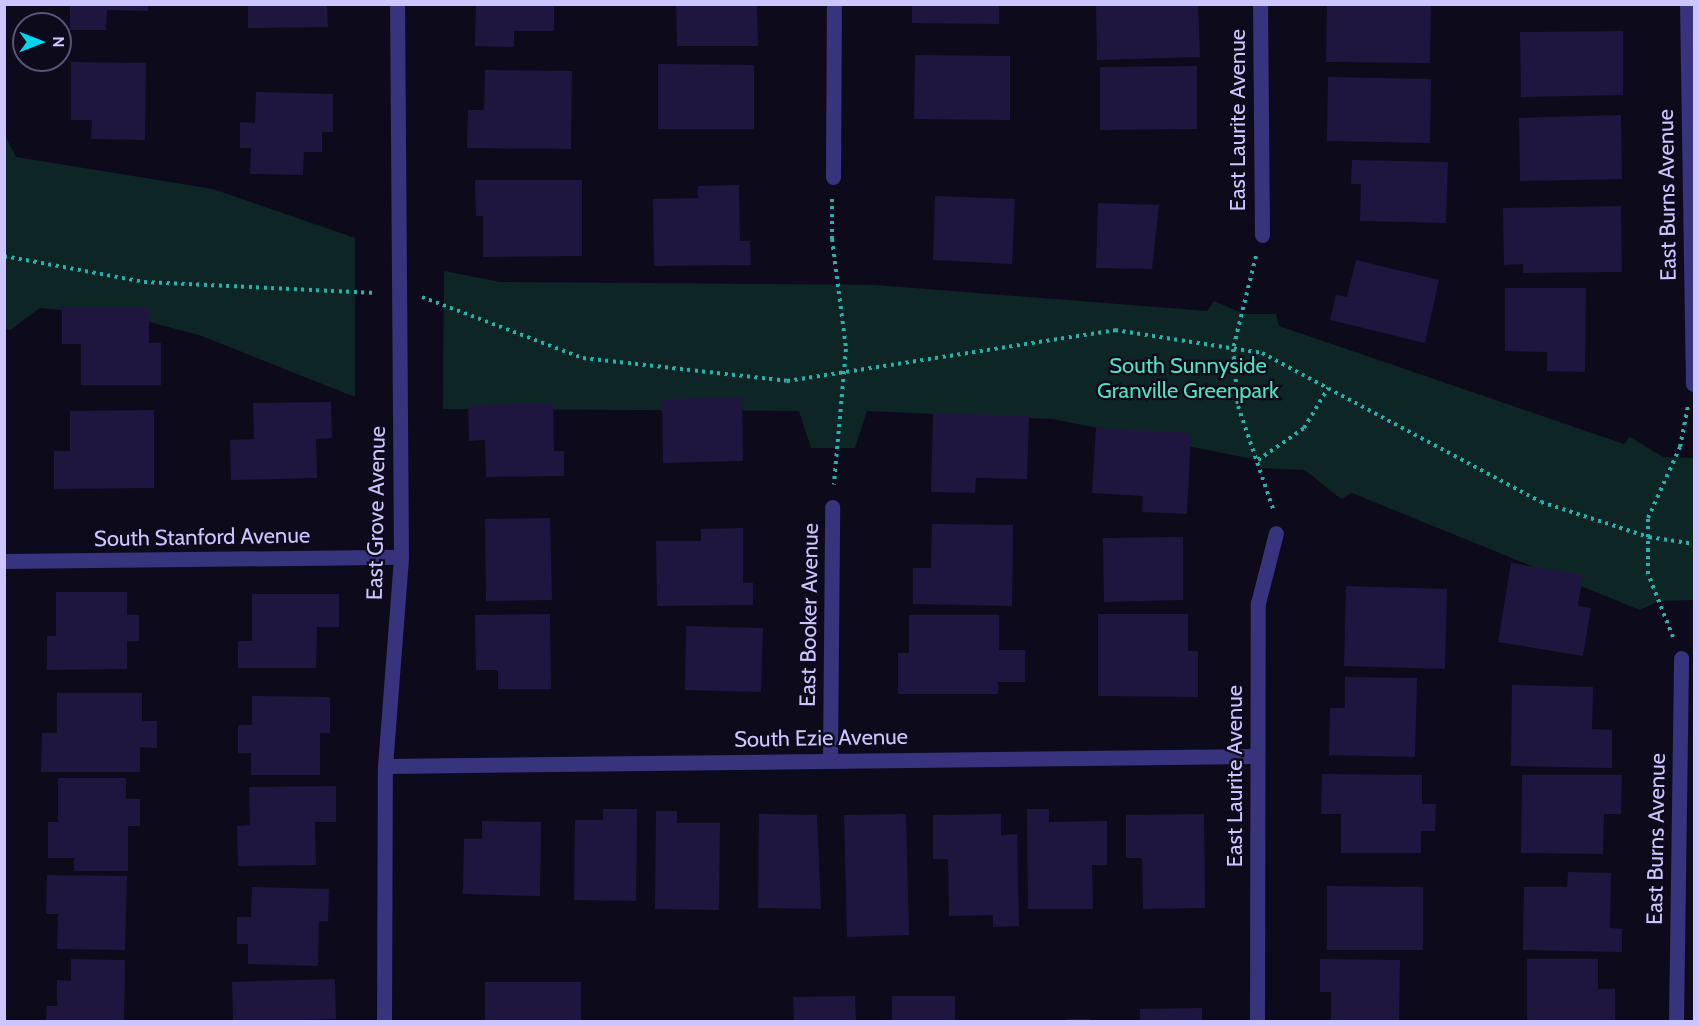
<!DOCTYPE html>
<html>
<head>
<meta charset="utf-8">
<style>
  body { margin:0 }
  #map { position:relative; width:1699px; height:1026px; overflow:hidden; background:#0d0a1c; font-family:Cabin,sans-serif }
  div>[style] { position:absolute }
  .green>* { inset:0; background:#0d2625 }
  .building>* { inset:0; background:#1e163e }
  .path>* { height:4px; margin-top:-2px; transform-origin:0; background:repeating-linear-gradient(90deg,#27b1aa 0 3px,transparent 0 7.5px) }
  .minor>* { height:15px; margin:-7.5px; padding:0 7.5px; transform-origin:7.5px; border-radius:7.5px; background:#37337d }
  span { translate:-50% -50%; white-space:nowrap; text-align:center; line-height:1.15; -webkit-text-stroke:4.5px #0d0a1c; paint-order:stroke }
  .street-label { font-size:22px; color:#ccc5ff }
  .park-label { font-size:22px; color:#4de3bf }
  .frame { position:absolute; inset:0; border:6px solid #ccc5ff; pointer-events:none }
  .north { position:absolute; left:12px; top:12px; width:60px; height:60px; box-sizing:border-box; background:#0d0a1c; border:2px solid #595577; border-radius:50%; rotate:90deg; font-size:16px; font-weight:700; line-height:24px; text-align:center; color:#ccc5ff }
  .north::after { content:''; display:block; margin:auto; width:21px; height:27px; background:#00d6f0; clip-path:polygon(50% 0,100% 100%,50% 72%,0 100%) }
</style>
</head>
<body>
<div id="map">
  <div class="green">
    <i style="clip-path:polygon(4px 134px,16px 157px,213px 189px,355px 238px,355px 397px,202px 336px,127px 316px,40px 308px,10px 330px,5px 328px)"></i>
    <i style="clip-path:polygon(444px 271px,500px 282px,875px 285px,1207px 311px,1214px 301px,1244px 314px,1276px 314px,1279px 326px,1624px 444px,1630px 437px,1663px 457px,1694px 458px,1694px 600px,1659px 601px,1640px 610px,1352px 493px,1341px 499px,1305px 470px,1260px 468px,1258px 460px,1053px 419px,867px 411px,855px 448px,811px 448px,799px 411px,443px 409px)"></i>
  </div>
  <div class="building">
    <i style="clip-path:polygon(70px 4px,148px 4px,148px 11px,107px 10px,106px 30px,70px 30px)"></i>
    <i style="clip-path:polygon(476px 4px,554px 4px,554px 31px,514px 31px,514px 47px,475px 46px)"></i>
    <i style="clip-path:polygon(676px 4px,757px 4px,758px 46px,677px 46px)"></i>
    <i style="clip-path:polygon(912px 4px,999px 4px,999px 24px,912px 23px)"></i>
    <i style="clip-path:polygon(1096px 4px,1198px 4px,1200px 57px,1097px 60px)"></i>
    <i style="clip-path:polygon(1327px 4px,1431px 4px,1430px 63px,1326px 62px)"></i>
    <i style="clip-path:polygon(248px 5px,327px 5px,328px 27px,248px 28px)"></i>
    <i style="clip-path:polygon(1623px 31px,1623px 95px,1521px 97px,1520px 32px)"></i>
    <i style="clip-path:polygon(915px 55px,1010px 56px,1010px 120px,914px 119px)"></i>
    <i style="clip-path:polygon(71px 62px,146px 63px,145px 140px,91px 139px,92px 120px,71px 120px)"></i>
    <i style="clip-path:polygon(658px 64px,754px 65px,754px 129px,658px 129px)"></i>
    <i style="clip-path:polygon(1197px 66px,1197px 129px,1100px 130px,1100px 67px)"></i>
    <i style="clip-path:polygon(485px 70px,572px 71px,571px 149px,467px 148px,468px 110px,484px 110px)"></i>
    <i style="clip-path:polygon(1328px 77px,1431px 79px,1430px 143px,1327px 141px)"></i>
    <i style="clip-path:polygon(256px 92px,333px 94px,333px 132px,322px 132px,322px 152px,304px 152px,303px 175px,250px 174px,251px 148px,240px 148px,240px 122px,255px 123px)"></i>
    <i style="clip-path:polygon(1621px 115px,1622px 179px,1520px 181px,1519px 118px)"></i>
    <i style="clip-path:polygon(1352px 160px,1448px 162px,1446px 223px,1360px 221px,1361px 184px,1351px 184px)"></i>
    <i style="clip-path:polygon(475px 180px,582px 180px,582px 256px,483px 257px,483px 216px,476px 216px)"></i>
    <i style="clip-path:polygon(739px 185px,740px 241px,750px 241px,751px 265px,654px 266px,653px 199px,698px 198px,698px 186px)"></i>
    <i style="clip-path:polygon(935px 196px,1015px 199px,1012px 264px,933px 260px)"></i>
    <i style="clip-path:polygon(1098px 203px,1159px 205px,1152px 269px,1096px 268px)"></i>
    <i style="clip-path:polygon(1621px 206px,1622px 272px,1523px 273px,1523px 264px,1504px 265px,1503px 208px)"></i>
    <i style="clip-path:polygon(1356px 260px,1439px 280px,1425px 343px,1330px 320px,1336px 295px,1347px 297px)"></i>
    <i style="clip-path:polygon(1505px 288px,1586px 288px,1585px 372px,1547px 371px,1547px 352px,1505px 351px)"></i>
    <i style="clip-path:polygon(62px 307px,149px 307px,149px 343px,161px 343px,161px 385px,81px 385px,81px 344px,62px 344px)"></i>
    <i style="clip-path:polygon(742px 397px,743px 461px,663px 463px,662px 399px)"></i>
    <i style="clip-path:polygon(331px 402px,332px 438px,316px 439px,317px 478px,231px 480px,230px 440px,254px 439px,253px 403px)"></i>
    <i style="clip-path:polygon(553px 403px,554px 451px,564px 451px,564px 476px,486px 477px,485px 440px,469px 441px,468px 405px)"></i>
    <i style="clip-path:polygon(154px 410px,154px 488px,54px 489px,54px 451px,70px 451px,70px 411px)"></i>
    <i style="clip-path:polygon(933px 413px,1029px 416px,1027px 479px,976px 478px,975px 493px,931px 492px)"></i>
    <i style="clip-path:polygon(1096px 428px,1191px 433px,1187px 514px,1142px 512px,1143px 496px,1092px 493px)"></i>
    <i style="clip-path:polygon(550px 518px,552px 600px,486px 601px,485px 519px)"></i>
    <i style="clip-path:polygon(932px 524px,1013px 525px,1012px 606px,913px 604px,913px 568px,931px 568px)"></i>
    <i style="clip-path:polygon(743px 528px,743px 583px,753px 583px,753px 605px,657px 606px,656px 541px,701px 541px,701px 529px)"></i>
    <i style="clip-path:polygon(1183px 537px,1183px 600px,1104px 602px,1103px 538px)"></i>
    <i style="clip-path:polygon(1511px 563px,1583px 575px,1578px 606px,1591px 608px,1583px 656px,1498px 642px)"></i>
    <i style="clip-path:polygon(1346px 586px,1447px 589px,1445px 669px,1344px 666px)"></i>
    <i style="clip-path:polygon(56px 592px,127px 592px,127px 615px,139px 615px,139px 641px,127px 641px,127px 669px,47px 670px,47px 636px,56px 636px)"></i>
    <i style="clip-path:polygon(252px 594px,339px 594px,339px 627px,317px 627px,316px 668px,238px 668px,238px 641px,252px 641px)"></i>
    <i style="clip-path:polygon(550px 614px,551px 689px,498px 689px,498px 670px,476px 670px,475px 615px)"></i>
    <i style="clip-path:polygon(1098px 614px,1188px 614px,1188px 651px,1198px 651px,1198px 697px,1098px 696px)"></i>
    <i style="clip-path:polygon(909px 615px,999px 615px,999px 650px,1025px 650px,1025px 682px,998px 682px,998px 694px,898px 694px,898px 653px,909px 653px)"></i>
    <i style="clip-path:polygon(686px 626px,763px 628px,761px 692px,685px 690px)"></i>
    <i style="clip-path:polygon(1345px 677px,1417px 678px,1415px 757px,1329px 755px,1330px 708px,1345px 708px)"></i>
    <i style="clip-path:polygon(1512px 685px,1593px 687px,1592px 729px,1612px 730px,1612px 768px,1511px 766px)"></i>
    <i style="clip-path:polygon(57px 693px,142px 693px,142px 721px,157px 721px,157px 748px,140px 747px,140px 772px,41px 772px,42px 733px,57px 733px)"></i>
    <i style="clip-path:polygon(252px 696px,330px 697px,330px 733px,320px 733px,320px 775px,251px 775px,251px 753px,238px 753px,238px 725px,252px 725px)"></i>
    <i style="clip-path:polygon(1322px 774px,1422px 775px,1422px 804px,1436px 804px,1435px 831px,1421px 831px,1421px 853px,1341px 853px,1341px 814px,1321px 814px)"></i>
    <i style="clip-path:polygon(1522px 775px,1622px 775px,1621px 814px,1604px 814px,1603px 854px,1521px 853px)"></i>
    <i style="clip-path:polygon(58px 778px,126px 778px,126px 799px,140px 799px,140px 826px,128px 826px,128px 871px,74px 871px,74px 858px,48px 858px,48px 822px,58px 822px)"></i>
    <i style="clip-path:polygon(336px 786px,336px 822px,315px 822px,316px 865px,238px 866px,237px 826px,250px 825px,249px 787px)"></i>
    <i style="clip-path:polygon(603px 809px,637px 809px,636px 901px,574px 900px,575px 820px,603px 820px)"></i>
    <i style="clip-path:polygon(1027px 809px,1049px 809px,1049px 822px,1107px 821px,1107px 865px,1092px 865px,1093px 909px,1028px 909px)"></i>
    <i style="clip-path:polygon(656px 811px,677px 811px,677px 823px,720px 823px,719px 910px,655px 909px)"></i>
    <i style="clip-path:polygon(759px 814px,817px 815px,821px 909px,758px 908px)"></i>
    <i style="clip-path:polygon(906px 814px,909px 935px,847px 937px,844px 815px)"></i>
    <i style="clip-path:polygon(1001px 814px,1001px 835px,1017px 834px,1019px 926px,993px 927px,993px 915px,949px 916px,948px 859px,933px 859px,933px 815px)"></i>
    <i style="clip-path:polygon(1204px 814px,1205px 908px,1143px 909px,1142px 858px,1126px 858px,1126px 815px)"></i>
    <i style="clip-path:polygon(482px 821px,541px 822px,540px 896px,463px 894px,464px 839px,482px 839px)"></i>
    <i style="clip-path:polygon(1568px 872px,1611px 873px,1610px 928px,1622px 929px,1622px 952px,1523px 950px,1524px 887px,1567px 887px)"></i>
    <i style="clip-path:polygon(47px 875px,127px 876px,125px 950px,57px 949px,58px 914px,46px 914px)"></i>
    <i style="clip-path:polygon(1327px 886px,1423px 887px,1423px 950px,1327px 950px)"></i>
    <i style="clip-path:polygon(252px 887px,329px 889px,328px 921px,319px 921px,318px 966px,248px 964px,248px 944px,237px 944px,237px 917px,251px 917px)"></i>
    <i style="clip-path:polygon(71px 959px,125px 960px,124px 1022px,46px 1022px,47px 1006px,57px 1006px,57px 980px,71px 981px)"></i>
    <i style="clip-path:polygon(1320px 959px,1400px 960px,1399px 1022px,1331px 1022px,1331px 992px,1320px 992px)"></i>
    <i style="clip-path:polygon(1527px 959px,1598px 959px,1598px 989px,1615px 989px,1615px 1022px,1527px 1022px)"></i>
    <i style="clip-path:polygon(335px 979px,336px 1019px,233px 1022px,232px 982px)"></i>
    <i style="clip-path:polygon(485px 982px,581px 982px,581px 1022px,485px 1022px)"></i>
    <i style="clip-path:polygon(855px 996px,856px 1022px,794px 1022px,793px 997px)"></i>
    <i style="clip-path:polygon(892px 996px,955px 996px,955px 1022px,892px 1022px)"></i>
    <i style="clip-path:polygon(1202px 1008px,1202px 1022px,1140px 1022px,1140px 1009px)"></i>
    <i style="clip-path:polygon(1067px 1019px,1090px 1019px,1090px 1022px,1067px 1022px)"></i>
  </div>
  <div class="path">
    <i style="left:832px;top:199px;width:40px;rotate:90deg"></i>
    <i style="left:832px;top:239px;width:111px;rotate:82.7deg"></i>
    <i style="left:846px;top:349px;width:136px;rotate:95.1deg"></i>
    <i style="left:4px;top:256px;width:142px;rotate:10.5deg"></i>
    <i style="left:144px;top:282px;width:232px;rotate:2.7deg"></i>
    <i style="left:1256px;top:256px;width:96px;rotate:103.9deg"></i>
    <i style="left:1233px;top:349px;width:57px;rotate:85deg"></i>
    <i style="left:1238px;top:406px;width:109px;rotate:71.2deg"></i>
    <i style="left:422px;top:297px;width:172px;rotate:20.8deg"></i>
    <i style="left:583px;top:358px;width:205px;rotate:6.4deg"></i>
    <i style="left:787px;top:381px;width:332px;rotate:-8.8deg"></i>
    <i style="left:1115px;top:330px;width:149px;rotate:8.9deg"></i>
    <i style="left:1262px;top:353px;width:316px;rotate:28.1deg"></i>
    <i style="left:1541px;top:502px;width:114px;rotate:18deg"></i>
    <i style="left:1649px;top:537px;width:46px;rotate:8.8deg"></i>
    <i style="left:1258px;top:460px;width:56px;rotate:-34.8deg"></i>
    <i style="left:1304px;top:428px;width:47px;rotate:-59deg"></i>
    <i style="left:1673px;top:637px;width:68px;rotate:-111.6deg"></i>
    <i style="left:1648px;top:574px;width:56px;rotate:-90deg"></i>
    <i style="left:1648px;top:518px;width:78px;rotate:-65.7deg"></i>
    <i style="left:1680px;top:447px;width:42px;rotate:-79deg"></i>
  </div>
  <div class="minor">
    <i style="left:1260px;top:4px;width:231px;rotate:89.5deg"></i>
    <i style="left:1687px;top:4px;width:380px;rotate:89.1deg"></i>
    <i style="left:833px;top:177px;width:173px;rotate:-89.7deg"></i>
    <i style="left:4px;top:561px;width:397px;rotate:-0.6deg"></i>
    <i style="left:830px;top:760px;width:253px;rotate:-89.5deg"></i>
    <i style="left:385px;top:766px;width:872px;rotate:-0.66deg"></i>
    <i style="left:384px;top:1022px;width:256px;rotate:-89.8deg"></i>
    <i style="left:385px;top:766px;width:210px;rotate:-85.6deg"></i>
    <i style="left:401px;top:557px;width:553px;rotate:-90.41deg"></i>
    <i style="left:1257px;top:1022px;width:419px;rotate:-89.9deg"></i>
    <i style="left:1258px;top:603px;width:72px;rotate:-75.6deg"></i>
    <i style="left:1676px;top:1022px;width:364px;rotate:-89.2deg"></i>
  </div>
  <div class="street-label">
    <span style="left:1238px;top:120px;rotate:-90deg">East Laurite Avenue</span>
    <span style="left:1667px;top:195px;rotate:-91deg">East Burns Avenue</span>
    <span style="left:376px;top:513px;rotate:-89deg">East Grove Avenue</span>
    <span style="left:202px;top:537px;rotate:-1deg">South Stanford Avenue</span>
    <span style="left:809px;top:615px;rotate:-89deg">East Booker Avenue</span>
    <span style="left:821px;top:738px;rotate:-1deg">South Ezie Avenue</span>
    <span style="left:1235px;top:776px;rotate:-90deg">East Laurite Avenue</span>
    <span style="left:1656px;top:839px;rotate:-89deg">East Burns Avenue</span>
  </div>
  <div class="park-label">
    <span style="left:1188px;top:378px">South Sunnyside<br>Granville Greenpark</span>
  </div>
  <div class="frame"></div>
  <div class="north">N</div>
</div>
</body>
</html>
